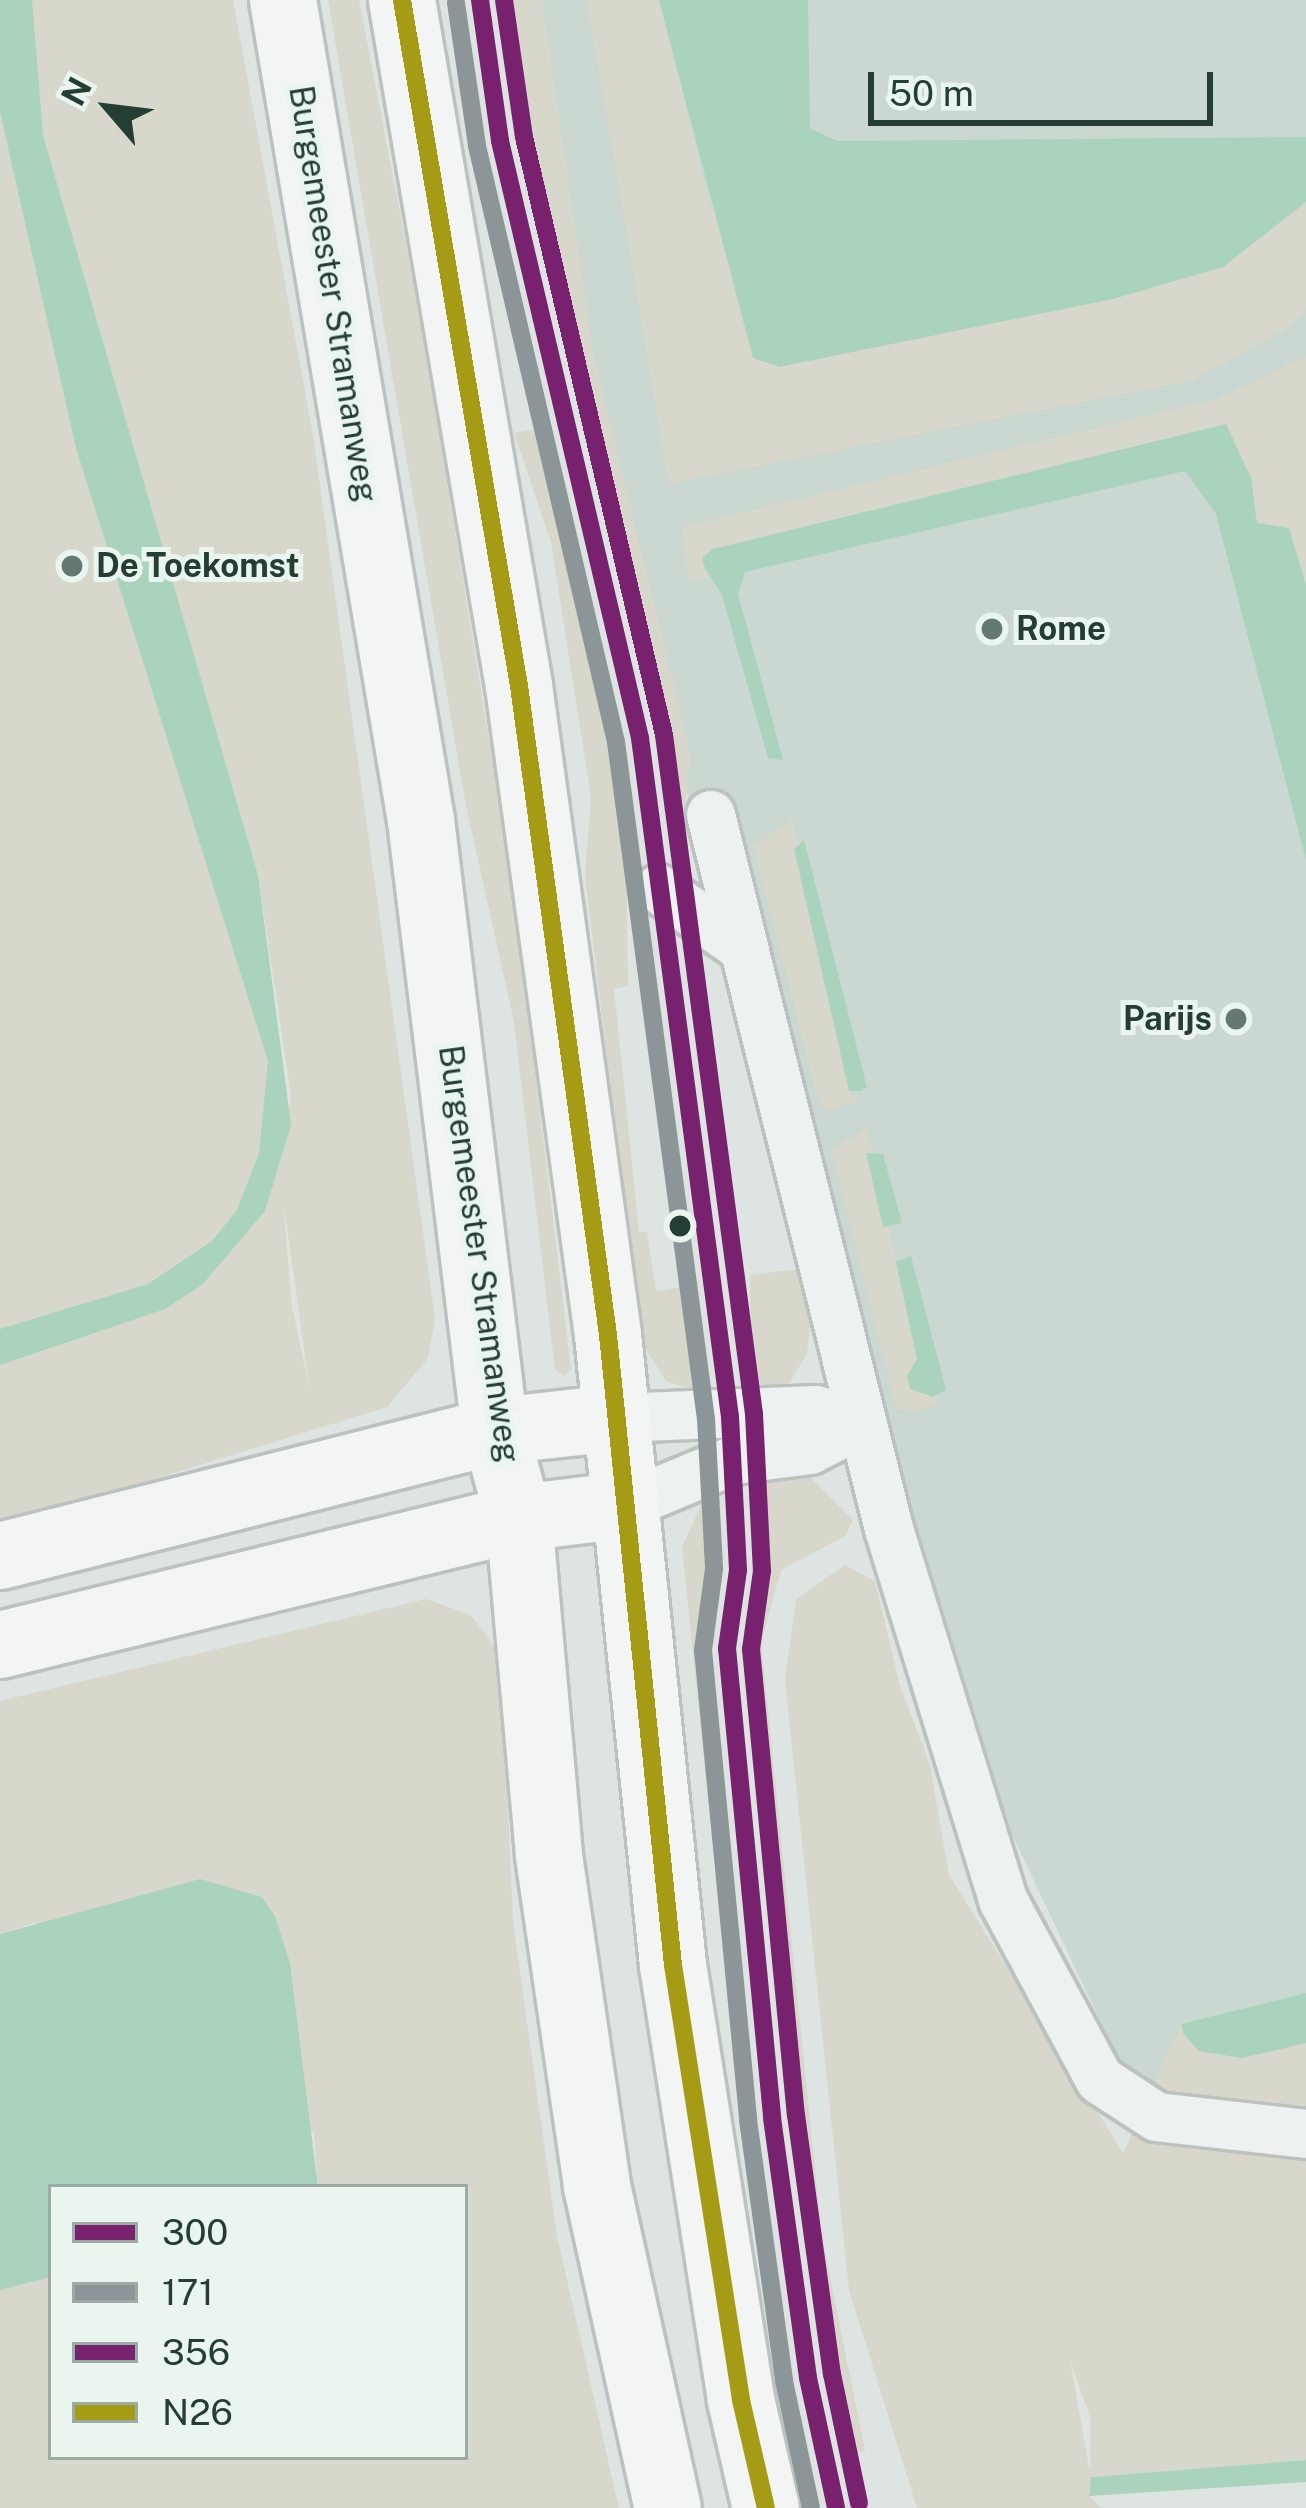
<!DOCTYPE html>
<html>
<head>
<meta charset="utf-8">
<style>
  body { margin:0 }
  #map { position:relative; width:1306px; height:2508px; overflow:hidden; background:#dee4e1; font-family:"Public Sans",sans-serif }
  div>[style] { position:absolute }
  .built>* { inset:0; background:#cbd8d2 }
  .green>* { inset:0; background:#d7d7cc }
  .water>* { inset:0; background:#a9d3bd }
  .roads { filter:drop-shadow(3px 0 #bcc2bf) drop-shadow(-3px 0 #bcc2bf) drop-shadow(0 3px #bcc2bf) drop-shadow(0 -3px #bcc2bf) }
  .street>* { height:48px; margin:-24px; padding:0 24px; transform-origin:24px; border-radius:24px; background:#edf1ef }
  .primary>* { height:66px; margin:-33px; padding:0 33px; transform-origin:33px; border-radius:33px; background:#f2f5f4 }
  .highway>* { height:66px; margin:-33px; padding:0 33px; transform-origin:33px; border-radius:33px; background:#f2f5f4 }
  .bus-1>* { height:18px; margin:-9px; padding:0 9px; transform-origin:9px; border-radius:9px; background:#77216f }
  .bus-2>* { height:18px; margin:-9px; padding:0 9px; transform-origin:9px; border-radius:9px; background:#8c9698 }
  .bus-3>* { height:18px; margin:-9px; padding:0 9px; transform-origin:9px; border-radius:9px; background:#77216f }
  .bus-4>* { height:18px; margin:-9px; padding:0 9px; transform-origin:9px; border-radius:9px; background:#a69b15 }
  .dots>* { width:33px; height:33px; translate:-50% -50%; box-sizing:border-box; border:6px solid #eaf5f0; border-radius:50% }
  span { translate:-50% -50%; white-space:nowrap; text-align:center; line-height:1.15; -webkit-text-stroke:10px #eaf5f0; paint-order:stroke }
  .street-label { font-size:33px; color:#243e34 }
  .poi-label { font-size:33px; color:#243e34; font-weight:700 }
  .left { translate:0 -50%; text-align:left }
  .right { translate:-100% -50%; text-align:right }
  .legend { position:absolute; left:48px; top:2184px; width:420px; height:276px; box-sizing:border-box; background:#eaf5f0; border:3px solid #9baca5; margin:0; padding:15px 21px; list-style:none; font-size:36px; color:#243e34 }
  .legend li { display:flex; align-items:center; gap:24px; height:60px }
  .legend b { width:60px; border:3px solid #9baca5 }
  .north { position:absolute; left:48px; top:48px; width:120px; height:120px; -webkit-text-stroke:9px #eaf5f0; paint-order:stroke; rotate:298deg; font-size:33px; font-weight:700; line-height:48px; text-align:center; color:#243e34 }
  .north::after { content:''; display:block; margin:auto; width:42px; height:54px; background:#243e34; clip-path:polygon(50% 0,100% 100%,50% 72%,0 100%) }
  .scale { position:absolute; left:868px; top:72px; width:345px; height:54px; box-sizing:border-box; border:6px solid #243e34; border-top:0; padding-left:15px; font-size:36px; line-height:42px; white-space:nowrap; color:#243e34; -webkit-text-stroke:9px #eaf5f0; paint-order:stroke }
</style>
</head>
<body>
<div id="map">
  <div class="built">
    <i style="clip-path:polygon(506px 0,1306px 0,1306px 2109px,1130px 2084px,958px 1720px,621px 567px)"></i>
  </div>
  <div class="green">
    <i style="clip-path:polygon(evenodd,0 0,28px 149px,260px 983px,279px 1169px,291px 1096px,258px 875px,43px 135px,33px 46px,32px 0,233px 0,313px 435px,435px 1319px,428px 1358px,387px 1407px,0 1527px,0 0,284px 1212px,285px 1213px,310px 1392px,292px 1306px,284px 1212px)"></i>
    <i style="clip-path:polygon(328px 0,359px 0,421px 322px,513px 887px,571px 1369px,564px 1375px,555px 1370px,514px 1022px,466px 806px)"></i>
    <i style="clip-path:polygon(505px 0,542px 0,594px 357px,691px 757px,683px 821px,694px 883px,680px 871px,647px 650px,547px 244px)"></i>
    <i style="clip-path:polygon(587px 0,659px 0,710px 206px,1223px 267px,1306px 202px,1306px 308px,1289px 327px,1193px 380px,669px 484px)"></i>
    <i style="clip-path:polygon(1306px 357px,1306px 585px,1289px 529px,1257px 524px,1251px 478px,1226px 425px,689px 583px,681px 527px,1217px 399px)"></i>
    <i style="clip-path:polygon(539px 429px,588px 599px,626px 840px,628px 986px,614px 989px,639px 1232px,647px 1232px,656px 1291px,682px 1287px,692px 1305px,702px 1393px,666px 1381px,641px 1341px,585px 876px,591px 797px,551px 542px,514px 433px)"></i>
    <i style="clip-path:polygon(793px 821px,849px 1090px,859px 1101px,831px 1109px,820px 1106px,753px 845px)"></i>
    <i style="clip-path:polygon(867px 1130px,917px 1359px,910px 1388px,935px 1396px,936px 1405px,914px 1411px,896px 1408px,831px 1149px)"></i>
    <i style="clip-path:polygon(796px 1269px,810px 1326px,807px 1354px,789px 1383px,751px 1397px,750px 1275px)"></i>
    <i style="clip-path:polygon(756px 1473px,807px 1474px,853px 1520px,845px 1536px,781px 1570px,761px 1643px,822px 2237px,865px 2451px,858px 2452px,815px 2244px,751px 1697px,761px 1563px)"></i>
    <i style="clip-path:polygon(703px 1501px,712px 1560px,702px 1683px,716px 1874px,682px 1547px)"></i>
    <i style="clip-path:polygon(evenodd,845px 1565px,875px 1581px,900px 1686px,930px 1765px,949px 1875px,1123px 2153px,1181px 2024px,1200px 2051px,1242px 2058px,1306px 2043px,1306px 2460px,1091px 2477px,1089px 2496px,1102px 2508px,917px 2508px,849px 2290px,785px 1680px,796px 1599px,845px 1565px,1070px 2360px,1091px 2420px,1090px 2468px,1089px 2467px,1070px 2360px)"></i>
    <i style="clip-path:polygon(426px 1599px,471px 1615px,501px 1655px,513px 1922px,557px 2236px,619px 2508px,0 2508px,0 2290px,51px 2277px,51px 2457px,465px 2457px,465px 2187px,318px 2187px,314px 2132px,34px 1923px,0 1934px,0 1701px)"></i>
  </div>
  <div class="water">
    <i style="clip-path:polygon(0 0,32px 0,43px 135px,258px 875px,291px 1125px,265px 1211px,202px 1285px,165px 1309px,0 1365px,0 1329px,148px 1284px,212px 1241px,237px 1210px,259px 1153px,268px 1061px,76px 448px,0 112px)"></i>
    <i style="clip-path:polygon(659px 0,808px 0,810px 128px,837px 141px,1306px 137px,1306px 202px,1223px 267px,1113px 299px,779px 367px,753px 358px)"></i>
    <i style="clip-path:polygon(1226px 424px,1251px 478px,1257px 523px,1289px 528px,1306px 585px,1306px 860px,1216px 514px,1185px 471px,745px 572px,738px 594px,783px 760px,768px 758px,722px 595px,705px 568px,702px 558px,713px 549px)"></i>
    <i style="clip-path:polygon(804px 840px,867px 1087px,861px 1091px,849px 1091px,794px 849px)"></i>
    <i style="clip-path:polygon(866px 1153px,883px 1154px,902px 1223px,883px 1227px)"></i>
    <i style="clip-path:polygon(911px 1256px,946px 1390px,933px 1397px,910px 1389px,907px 1376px,917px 1359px,896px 1262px)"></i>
    <i style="clip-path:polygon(200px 1879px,262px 1897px,275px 1916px,290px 1963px,318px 2187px,51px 2187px,51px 2277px,0 2290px,0 1934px)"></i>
    <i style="clip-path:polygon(1306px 1993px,1306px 2043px,1242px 2058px,1199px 2051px,1183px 2033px,1181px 2024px)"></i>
    <i style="clip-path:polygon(1306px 2460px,1306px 2482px,1089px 2496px,1091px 2477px)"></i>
  </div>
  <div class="roads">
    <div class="street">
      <i style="left:711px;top:815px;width:736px;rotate:76deg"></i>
      <i style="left:889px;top:1529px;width:388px;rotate:72.9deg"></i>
      <i style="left:1003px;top:1900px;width:204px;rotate:61.7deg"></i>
      <i style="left:1100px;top:2080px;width:68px;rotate:33deg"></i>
      <i style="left:1157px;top:2117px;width:150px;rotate:6.5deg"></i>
      <i style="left:659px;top:889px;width:101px;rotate:34.9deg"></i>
      <i style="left:617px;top:1418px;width:199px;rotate:-2.3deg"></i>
      <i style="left:816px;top:1410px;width:48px;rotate:15.8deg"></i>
      <i style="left:626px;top:1505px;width:117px;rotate:-22.6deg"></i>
      <i style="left:734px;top:1460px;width:77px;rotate:-7.5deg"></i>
      <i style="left:810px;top:1450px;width:59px;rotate:-27.4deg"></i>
    </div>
    <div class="primary">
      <i style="left:283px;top:0;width:832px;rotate:80.45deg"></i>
      <i style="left:421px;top:820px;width:615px;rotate:83.09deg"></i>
      <i style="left:495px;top:1431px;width:90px;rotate:74.6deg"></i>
      <i style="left:519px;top:1518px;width:339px;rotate:84.9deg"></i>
      <i style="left:549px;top:1856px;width:333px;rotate:81.7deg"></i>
      <i style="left:597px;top:2186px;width:330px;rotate:77.6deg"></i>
      <i style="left:402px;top:0;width:696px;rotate:80.32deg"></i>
      <i style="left:519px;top:686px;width:655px;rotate:82.19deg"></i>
      <i style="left:608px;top:1335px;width:633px;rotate:84.11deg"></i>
      <i style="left:673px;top:1965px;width:440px;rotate:81.1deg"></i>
      <i style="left:741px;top:2400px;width:111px;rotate:77deg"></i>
      <i style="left:495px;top:1431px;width:123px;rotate:-6.1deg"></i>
      <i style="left:519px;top:1518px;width:108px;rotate:-6.9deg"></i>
    </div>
    <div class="highway">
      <i style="left:0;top:1556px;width:511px;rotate:-14.17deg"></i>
      <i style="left:0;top:1645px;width:534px;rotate:-13.75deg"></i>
    </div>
  </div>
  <div class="bus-1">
    <i style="left:480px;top:0;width:142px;rotate:81.9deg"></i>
    <i style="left:500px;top:141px;width:613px;rotate:76.8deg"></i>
    <i style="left:640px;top:738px;width:685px;rotate:82.45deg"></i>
    <i style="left:730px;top:1417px;width:153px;rotate:87deg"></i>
    <i style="left:738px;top:1570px;width:79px;rotate:98deg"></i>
    <i style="left:727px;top:1648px;width:472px;rotate:84.5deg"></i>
    <i style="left:772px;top:2118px;width:262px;rotate:82.1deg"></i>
    <i style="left:808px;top:2378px;width:133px;rotate:77.8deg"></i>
  </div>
  <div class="bus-2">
    <i style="left:456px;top:3px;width:145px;rotate:81.6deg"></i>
    <i style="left:477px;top:146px;width:612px;rotate:76.87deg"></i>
    <i style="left:616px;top:742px;width:683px;rotate:82.43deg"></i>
    <i style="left:706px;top:1419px;width:150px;rotate:86.9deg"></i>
    <i style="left:714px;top:1569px;width:82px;rotate:97.7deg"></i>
    <i style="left:703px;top:1650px;width:472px;rotate:84.5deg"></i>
    <i style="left:748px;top:2120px;width:263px;rotate:82.1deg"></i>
    <i style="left:784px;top:2381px;width:130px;rotate:78deg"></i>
  </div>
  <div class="bus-3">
    <i style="left:504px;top:0;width:138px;rotate:81.7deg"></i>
    <i style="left:524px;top:137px;width:614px;rotate:76.82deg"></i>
    <i style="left:664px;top:735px;width:685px;rotate:82.45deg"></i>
    <i style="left:754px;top:1414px;width:157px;rotate:87.1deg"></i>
    <i style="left:762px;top:1571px;width:79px;rotate:98deg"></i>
    <i style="left:751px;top:1649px;width:468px;rotate:84.5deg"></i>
    <i style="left:796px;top:2115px;width:261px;rotate:82.1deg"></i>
    <i style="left:832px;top:2374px;width:132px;rotate:78.2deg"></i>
  </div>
  <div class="bus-4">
    <i style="left:402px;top:0;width:696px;rotate:80.32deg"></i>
    <i style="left:519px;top:686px;width:655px;rotate:82.19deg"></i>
    <i style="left:608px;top:1335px;width:633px;rotate:84.11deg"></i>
    <i style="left:673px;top:1965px;width:440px;rotate:81.1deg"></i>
    <i style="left:741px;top:2400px;width:111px;rotate:77deg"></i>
  </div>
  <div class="dots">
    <i style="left:72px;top:566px;background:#657871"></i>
    <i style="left:992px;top:629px;background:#657871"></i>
    <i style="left:1236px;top:1019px;background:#657871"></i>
    <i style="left:680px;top:1226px;background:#243e34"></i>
  </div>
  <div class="street-label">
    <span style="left:333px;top:294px;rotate:81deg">Burgemeester Stramanweg</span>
    <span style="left:479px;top:1254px;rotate:82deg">Burgemeester Stramanweg</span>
  </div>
  <div class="poi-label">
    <span class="left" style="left:96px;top:566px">De Toekomst</span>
    <span class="left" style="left:1016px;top:629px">Rome</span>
    <span class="right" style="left:1212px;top:1019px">Parijs</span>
  </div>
  <ul class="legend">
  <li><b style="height:15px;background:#77216f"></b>300</li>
  <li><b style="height:15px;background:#8c9698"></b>171</li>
  <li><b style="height:15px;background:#77216f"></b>356</li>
  <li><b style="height:15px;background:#a69b15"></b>N26</li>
  </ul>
  <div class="north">N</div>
  <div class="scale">50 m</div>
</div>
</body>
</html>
